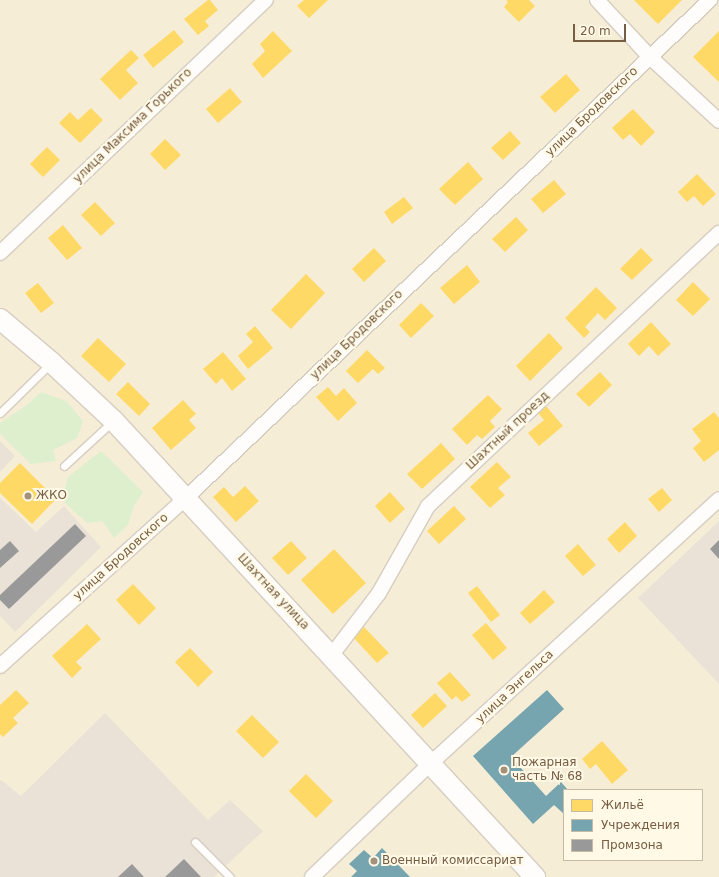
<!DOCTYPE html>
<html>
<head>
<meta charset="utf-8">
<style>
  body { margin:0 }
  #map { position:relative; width:719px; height:877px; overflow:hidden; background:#f7f2e5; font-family:"DejaVu Sans",sans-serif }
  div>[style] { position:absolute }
  .residential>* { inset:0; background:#f6edd7 }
  .industrial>* { inset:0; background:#eae2d7 }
  .green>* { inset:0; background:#deefce }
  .homes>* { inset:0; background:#ffd966 }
  .public>* { inset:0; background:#76a5af }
  .industry>* { inset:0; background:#999 }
  .roads { filter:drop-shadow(1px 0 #d6cdc1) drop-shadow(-1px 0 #d6cdc1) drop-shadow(0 1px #d6cdc1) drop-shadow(0 -1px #d6cdc1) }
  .service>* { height:7px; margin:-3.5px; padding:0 3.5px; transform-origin:3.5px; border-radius:3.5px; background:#fefdfb }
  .minor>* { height:14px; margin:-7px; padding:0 7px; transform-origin:7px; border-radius:7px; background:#fefdfb }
  .secondary>* { height:20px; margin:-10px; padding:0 10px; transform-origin:10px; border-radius:10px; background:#fefdfb }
  .dots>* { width:11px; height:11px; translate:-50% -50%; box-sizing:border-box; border:2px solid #fff9e6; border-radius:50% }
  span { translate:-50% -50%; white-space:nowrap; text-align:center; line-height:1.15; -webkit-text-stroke:4px #fff9e6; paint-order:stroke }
  .street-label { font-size:12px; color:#765d44 }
  .poi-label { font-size:12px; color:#765d44 }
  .left { translate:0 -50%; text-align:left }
  .legend { position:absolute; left:563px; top:789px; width:140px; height:72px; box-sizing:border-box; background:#fff9e6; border:1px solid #c8bba5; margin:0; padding:5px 7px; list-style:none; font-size:12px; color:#765d44 }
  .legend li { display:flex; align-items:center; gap:8px; height:20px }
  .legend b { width:20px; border:1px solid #c8bba5 }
  .scale { position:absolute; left:573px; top:24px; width:53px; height:18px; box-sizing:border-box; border:2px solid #765d44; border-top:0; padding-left:5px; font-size:12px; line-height:14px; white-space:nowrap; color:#765d44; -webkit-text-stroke:3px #fff9e6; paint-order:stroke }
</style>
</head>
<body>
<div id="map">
  <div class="residential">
    <i style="clip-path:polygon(evenodd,0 0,719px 0,719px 877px,0 877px,0 0,564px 790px,702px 790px,702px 860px,564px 860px,564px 790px)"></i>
  </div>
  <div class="industrial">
    <i style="clip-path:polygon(0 441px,15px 456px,0 472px)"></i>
    <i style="clip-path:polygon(0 498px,36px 532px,64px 506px,101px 547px,15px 632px,0 616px)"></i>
    <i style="clip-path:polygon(719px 521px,719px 684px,638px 598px)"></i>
    <i style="clip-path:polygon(105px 713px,208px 820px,230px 800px,263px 831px,214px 877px,0 877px,0 781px,1px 780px,21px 796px)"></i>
  </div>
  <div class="green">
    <i style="clip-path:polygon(41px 392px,66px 401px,83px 421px,77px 438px,53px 450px,56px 461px,31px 464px,10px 444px,0 433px,0 423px,27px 405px)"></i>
    <i style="clip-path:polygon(101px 451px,143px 492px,134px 506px,128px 525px,114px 538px,102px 521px,87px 523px,62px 500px,68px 477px)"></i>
  </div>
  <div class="homes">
    <i style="clip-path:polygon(208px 0,210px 0,218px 10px,205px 21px,209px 26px,198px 35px,184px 19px)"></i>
    <i style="clip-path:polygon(304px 0,328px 0,309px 18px,297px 6px)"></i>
    <i style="clip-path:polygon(506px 0,529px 0,535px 6px,519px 22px,504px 7px,508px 2px)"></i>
    <i style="clip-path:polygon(634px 0,682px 0,658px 24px)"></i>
    <i style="clip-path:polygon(174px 30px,184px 42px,153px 68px,143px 55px)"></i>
    <i style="clip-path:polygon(273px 31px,292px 51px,263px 78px,252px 64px,265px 51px,260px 44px)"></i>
    <i style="clip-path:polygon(719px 31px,719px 82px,693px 57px)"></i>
    <i style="clip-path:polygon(131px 50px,139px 58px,126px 70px,138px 83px,120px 100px,100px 79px)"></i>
    <i style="clip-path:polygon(566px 74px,580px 90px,555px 113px,540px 97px)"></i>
    <i style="clip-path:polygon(230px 88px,242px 102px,218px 123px,206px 109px)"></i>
    <i style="clip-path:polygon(91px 108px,103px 120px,80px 143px,59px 123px,70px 112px,78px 120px)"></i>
    <i style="clip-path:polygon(633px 109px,655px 132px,641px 146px,630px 134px,623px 140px,612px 128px)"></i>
    <i style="clip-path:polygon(510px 131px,521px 143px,503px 160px,491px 148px)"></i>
    <i style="clip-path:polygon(165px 139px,181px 155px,165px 170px,150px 154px)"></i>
    <i style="clip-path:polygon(47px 147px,60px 160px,43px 177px,30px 164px)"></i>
    <i style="clip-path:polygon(468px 162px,483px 179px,455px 205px,439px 189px)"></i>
    <i style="clip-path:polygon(697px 174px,716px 194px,703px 206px,694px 196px,687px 202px,678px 192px)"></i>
    <i style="clip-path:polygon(554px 180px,566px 194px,543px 213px,531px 199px)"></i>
    <i style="clip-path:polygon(404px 197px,413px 208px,392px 224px,384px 212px)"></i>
    <i style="clip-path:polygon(95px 202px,115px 223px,101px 236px,81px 215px)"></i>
    <i style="clip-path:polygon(516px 217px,528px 230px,505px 252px,492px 239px)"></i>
    <i style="clip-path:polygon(63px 225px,82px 248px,67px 260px,48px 238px)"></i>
    <i style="clip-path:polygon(374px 248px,386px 261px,364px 282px,352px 269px)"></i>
    <i style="clip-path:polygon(641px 248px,653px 260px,632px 280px,620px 269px)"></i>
    <i style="clip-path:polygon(467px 265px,480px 282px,454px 304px,440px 288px)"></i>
    <i style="clip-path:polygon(306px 274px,325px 293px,291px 329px,271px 310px)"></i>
    <i style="clip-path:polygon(693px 282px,710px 299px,693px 316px,676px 300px)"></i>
    <i style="clip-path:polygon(38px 283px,54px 303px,41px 313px,25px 293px)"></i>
    <i style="clip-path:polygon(596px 287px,617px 308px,605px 320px,598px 313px,585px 327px,590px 332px,584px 338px,565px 318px)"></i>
    <i style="clip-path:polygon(421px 303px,434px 316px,411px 338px,399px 325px)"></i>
    <i style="clip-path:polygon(651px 322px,671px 344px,658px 356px,649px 346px,639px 356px,628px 344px)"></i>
    <i style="clip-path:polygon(255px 326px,273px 348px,248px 369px,238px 356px,253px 342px,246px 334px)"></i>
    <i style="clip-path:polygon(549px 333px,563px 348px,530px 381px,516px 366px)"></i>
    <i style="clip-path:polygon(98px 338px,126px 364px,109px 382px,81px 356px)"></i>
    <i style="clip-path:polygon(367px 350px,385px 368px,378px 374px,373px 369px,358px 383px,346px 371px)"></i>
    <i style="clip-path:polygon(223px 352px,246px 379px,232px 391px,222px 378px,216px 384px,203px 369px)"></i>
    <i style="clip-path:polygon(600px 372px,612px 385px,589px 407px,576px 394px)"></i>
    <i style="clip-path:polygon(128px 382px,150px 404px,139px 416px,116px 394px)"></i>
    <i style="clip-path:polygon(328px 387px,336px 396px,344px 388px,357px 403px,338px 421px,316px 397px)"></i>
    <i style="clip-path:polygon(488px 395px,502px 409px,490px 421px,495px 427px,482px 439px,477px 435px,467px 445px,452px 429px)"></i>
    <i style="clip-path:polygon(183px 400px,196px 414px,189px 420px,196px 428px,171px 450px,152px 428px)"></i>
    <i style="clip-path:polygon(546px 406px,563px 426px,539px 446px,528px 433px,544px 420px,538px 413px)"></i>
    <i style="clip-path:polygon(714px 412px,719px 418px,719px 450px,704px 462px,693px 448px,701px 441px,692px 429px)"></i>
    <i style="clip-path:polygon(441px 443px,455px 459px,422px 489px,407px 474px)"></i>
    <i style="clip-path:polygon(497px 462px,511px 477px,498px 488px,505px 495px,490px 508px,470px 487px)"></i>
    <i style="clip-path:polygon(20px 463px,56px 499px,32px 524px,0 493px,0 483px)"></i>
    <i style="clip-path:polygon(245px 486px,259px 501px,236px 522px,213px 497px,224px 487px,233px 497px)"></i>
    <i style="clip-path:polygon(662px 488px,672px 500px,659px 512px,648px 499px)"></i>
    <i style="clip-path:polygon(390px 492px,405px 509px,390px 523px,375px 506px)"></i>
    <i style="clip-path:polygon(454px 506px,466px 519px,439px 544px,427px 531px)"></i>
    <i style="clip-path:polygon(625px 522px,637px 536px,619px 553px,607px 539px)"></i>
    <i style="clip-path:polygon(291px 541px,307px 558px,288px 575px,272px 558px)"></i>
    <i style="clip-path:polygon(578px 544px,596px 565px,583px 576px,565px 556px)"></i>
    <i style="clip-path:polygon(334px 549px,366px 583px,333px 614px,301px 580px)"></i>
    <i style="clip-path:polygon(133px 584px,156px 608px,139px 625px,116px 600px)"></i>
    <i style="clip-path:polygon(477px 586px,500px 615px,491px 622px,468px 593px)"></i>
    <i style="clip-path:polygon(544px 590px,555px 602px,530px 624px,520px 613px)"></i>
    <i style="clip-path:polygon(486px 623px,507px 648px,493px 660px,472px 635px)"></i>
    <i style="clip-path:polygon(87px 624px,101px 639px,76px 662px,82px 668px,72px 678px,52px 656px)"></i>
    <i style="clip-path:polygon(364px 627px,389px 653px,377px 663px,353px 637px)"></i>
    <i style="clip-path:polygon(190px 648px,213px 672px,198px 687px,175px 662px)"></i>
    <i style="clip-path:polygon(450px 672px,471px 695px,462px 702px,456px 696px,452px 700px,437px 683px)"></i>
    <i style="clip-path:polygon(16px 690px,29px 703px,13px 718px,18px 723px,3px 737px,0 734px,0 705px)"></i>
    <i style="clip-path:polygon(435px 693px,447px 706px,423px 728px,411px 715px)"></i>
    <i style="clip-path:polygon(252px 715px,279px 742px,263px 758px,236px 731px)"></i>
    <i style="clip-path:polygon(602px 741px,628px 770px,612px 784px,596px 764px,590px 769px,582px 759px)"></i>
    <i style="clip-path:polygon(306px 774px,333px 801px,316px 818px,289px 791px)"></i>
  </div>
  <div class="public">
    <i style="clip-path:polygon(547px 690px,564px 709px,511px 757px,546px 796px,561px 782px,568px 790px,564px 790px,564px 814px,554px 805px,533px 824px,473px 756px)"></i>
    <i style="clip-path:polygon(382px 848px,410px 877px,351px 877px,357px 871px,349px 864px,364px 850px,373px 858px)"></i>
  </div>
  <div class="industry">
    <i style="clip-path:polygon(75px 524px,86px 536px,9px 609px,0 600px,0 595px)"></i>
    <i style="clip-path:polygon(719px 540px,719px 559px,710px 549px)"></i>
    <i style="clip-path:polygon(10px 541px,19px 551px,0 568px,0 550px)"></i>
    <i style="clip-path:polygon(184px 859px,201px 877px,165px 877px)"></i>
    <i style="clip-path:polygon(132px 864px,144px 877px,118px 877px)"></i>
  </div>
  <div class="roads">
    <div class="service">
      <i style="left:0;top:413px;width:71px;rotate:-44.4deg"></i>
      <i style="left:64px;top:466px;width:67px;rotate:-42.6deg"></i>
      <i style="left:195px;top:842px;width:49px;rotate:45deg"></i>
    </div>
    <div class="minor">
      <i style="left:597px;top:0;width:78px;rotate:47.1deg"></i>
      <i style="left:650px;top:57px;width:94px;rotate:42.8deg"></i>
      <i style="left:0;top:253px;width:367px;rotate:-43.6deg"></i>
      <i style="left:331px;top:656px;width:79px;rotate:-52.7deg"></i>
      <i style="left:379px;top:593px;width:100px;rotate:-60.6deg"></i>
      <i style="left:428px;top:506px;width:399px;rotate:-43.2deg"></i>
      <i style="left:0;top:666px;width:251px;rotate:-42.1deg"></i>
      <i style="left:186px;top:498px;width:723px;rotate:-43.54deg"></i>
      <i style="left:312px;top:877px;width:163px;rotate:-43.8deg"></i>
      <i style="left:430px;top:764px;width:392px;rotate:-42.5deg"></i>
    </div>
    <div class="secondary">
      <i style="left:0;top:319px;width:67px;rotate:40.1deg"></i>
      <i style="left:51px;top:362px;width:86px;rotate:43.1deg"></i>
      <i style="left:114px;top:421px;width:621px;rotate:47.29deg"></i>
    </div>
  </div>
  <div class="dots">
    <i style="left:28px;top:496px;background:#a3917c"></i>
    <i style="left:504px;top:770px;background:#a3917c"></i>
    <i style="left:374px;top:861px;background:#a3917c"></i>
  </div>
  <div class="street-label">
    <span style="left:592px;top:112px;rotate:-44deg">улица Бродовского</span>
    <span style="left:133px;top:126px;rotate:-44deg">улица Максима Горького</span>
    <span style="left:357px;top:335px;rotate:-44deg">улица Бродовского</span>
    <span style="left:508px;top:431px;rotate:-43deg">Шахтный проезд</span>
    <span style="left:121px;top:557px;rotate:-42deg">улица Бродовского</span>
    <span style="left:273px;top:592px;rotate:47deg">Шахтная улица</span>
    <span style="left:515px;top:687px;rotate:-43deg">улица Энгельса</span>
  </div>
  <div class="poi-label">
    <span class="left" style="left:36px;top:496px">ЖКО</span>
    <span class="left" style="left:512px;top:770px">Пожарная<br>часть № 68</span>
    <span class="left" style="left:382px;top:861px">Военный комиссариат</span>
  </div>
  <ul class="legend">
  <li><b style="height:11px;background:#ffd966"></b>Жильё</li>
  <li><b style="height:11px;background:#76a5af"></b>Учреждения</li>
  <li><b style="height:11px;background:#999"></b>Промзона</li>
  </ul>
  <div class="scale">20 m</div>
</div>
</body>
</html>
